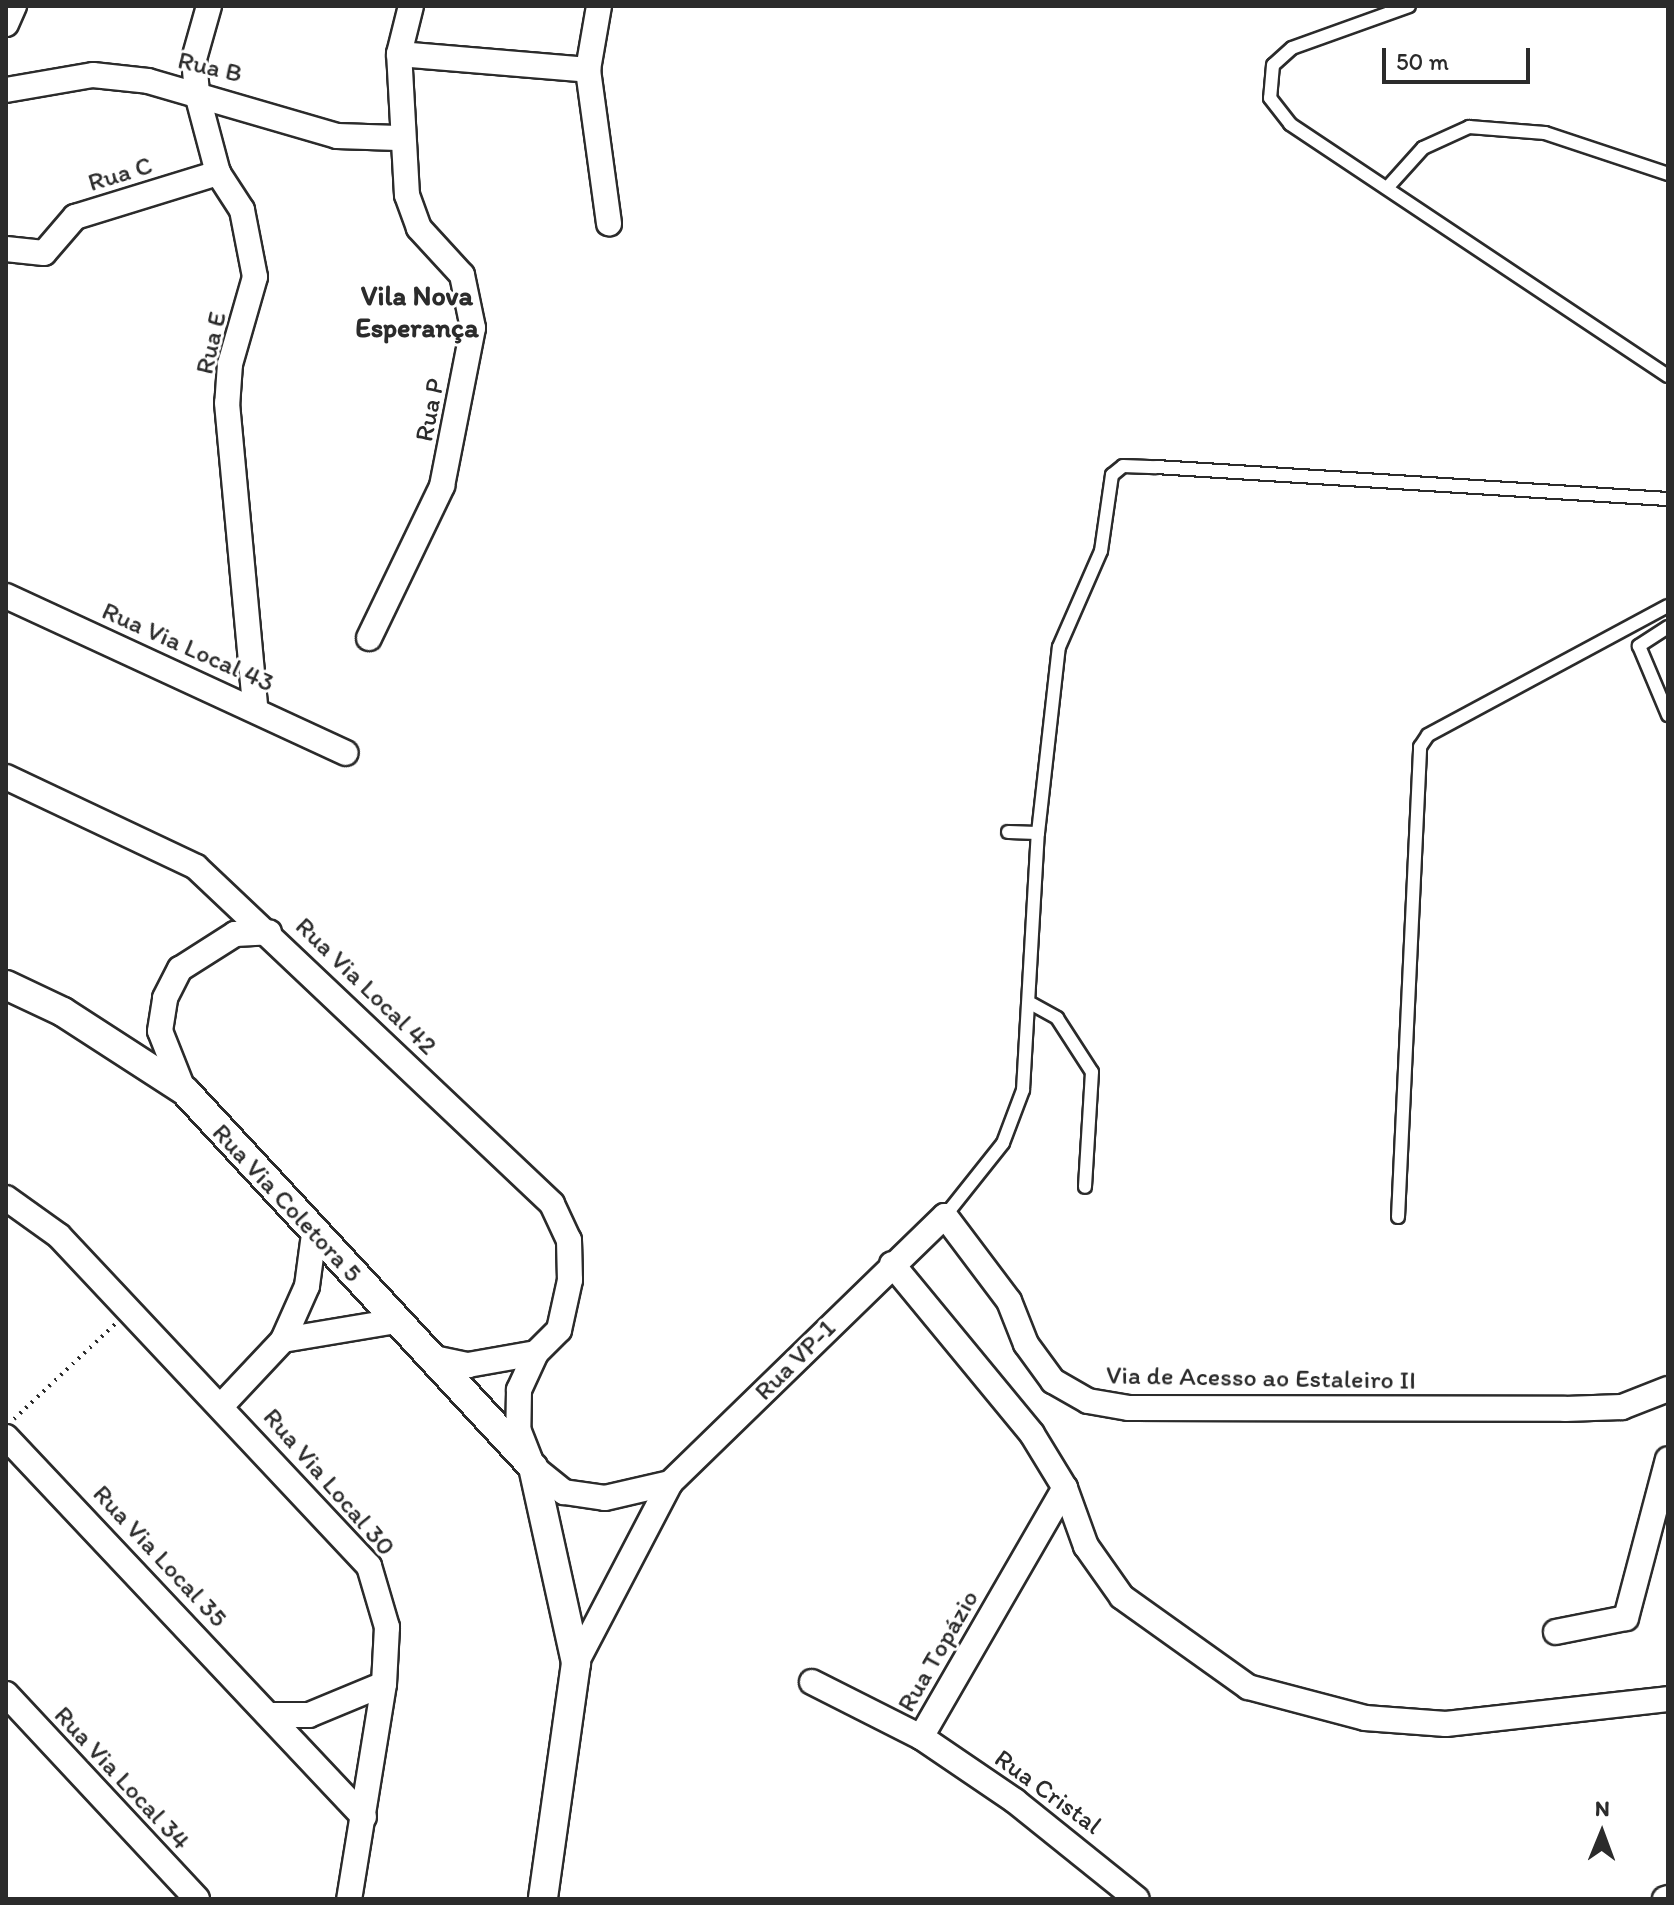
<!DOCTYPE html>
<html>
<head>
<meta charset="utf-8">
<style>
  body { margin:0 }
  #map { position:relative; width:1674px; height:1905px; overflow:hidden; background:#fff; font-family:Itim,sans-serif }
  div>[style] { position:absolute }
  .path>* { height:4px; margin-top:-2px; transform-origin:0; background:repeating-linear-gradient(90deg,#2b2b2b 0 2px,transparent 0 8px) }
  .roads { filter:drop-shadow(2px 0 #2b2b2b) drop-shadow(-2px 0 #2b2b2b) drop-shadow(0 2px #2b2b2b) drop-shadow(0 -2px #2b2b2b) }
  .service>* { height:12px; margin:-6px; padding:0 6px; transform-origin:6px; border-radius:6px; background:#fff }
  .minor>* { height:24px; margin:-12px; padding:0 12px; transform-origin:12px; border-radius:12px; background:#fff }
  .tertiary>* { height:28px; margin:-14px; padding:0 14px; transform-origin:14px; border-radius:14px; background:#fff }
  span { translate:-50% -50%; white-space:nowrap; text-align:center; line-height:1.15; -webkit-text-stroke:6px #fff; paint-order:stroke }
  .street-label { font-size:26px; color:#2b2b2b }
  .neighbourhood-label { font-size:28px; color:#2b2b2b; font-weight:700 }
  .frame { position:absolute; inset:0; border:8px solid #2b2b2b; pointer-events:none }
  .north { position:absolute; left:1562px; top:1793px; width:80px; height:80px; -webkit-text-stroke:6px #fff; paint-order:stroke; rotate:1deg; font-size:22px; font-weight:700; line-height:32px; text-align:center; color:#2b2b2b }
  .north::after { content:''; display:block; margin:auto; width:28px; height:36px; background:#2b2b2b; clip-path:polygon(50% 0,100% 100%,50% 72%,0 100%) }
  .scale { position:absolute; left:1382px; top:48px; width:148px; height:36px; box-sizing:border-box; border:4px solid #2b2b2b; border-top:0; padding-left:10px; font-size:24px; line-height:28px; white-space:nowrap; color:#2b2b2b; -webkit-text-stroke:6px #fff; paint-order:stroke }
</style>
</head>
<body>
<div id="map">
  <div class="path">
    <i style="left:14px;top:1419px;width:139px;rotate:-43.2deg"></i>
  </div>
  <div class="roads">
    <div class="service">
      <i style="left:1409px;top:6px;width:124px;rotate:160.3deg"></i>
      <i style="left:1292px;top:48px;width:25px;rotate:138deg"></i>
      <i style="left:1273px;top:65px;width:33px;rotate:95deg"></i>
      <i style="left:1270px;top:98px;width:33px;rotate:52deg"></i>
      <i style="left:1290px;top:124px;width:454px;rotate:33.7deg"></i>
      <i style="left:1387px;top:188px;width:54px;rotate:-48deg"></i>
      <i style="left:1423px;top:148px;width:51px;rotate:-24.5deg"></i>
      <i style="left:1469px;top:127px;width:76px;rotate:4.5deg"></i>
      <i style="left:1545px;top:133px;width:130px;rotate:18.4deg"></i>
      <i style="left:1668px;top:627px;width:35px;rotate:147deg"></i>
      <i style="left:1639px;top:646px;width:75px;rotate:67.2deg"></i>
      <i style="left:1008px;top:832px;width:30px;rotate:2deg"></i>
      <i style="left:1032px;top:1004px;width:29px;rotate:29deg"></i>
      <i style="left:1057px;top:1018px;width:64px;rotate:57.1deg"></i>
      <i style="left:1092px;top:1072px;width:115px;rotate:93.5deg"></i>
      <i style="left:945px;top:1216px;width:93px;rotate:-51.5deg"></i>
      <i style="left:1003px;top:1143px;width:57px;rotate:-69.3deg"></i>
      <i style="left:1023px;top:1090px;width:257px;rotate:-86.7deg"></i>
      <i style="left:1038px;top:833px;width:187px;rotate:-83.6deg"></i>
      <i style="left:1059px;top:647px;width:105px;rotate:-66.4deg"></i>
      <i style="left:1101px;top:551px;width:77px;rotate:-81.8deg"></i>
      <i style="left:1112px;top:475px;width:14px;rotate:-39deg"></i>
      <i style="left:1123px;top:466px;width:33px;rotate:2deg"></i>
      <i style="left:1156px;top:467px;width:513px;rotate:3.58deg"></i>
      <i style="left:1398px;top:1217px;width:471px;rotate:-87.3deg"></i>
      <i style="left:1420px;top:747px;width:14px;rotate:-56deg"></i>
      <i style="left:1428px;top:735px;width:272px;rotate:-28.3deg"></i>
    </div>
    <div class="minor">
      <i style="left:209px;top:6px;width:55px;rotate:105.8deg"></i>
      <i style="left:194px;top:59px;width:35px;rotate:85deg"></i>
      <i style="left:197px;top:94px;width:82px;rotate:75.1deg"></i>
      <i style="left:218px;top:173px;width:44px;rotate:57deg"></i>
      <i style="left:242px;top:210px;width:68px;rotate:79deg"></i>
      <i style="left:255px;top:277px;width:91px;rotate:106deg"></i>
      <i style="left:230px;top:364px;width:39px;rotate:94deg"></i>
      <i style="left:227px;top:403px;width:304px;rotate:84.7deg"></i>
      <i style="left:599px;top:6px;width:65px;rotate:99.8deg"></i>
      <i style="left:588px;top:70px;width:155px;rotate:82.2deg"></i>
      <i style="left:6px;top:24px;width:20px;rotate:-66deg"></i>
      <i style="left:399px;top:54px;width:190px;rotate:4.8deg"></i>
      <i style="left:6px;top:90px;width:88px;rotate:-9.8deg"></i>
      <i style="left:93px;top:75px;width:55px;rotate:6.2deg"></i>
      <i style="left:148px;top:81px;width:197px;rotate:16.2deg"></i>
      <i style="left:337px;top:136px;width:61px;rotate:1.9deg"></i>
      <i style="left:6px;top:249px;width:38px;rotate:6deg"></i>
      <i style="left:44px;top:253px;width:48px;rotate:-49.3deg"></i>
      <i style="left:75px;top:217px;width:150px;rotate:-17.1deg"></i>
      <i style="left:6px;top:596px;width:374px;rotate:24.8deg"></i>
      <i style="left:369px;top:638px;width:169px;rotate:-64.3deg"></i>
      <i style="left:442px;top:486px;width:161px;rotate:-78.9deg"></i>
      <i style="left:473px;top:328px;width:54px;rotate:-101.7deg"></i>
      <i style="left:462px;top:275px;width:64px;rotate:-132.5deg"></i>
      <i style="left:419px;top:228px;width:35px;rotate:-110deg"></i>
      <i style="left:407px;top:195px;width:141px;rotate:-93.2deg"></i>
      <i style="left:399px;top:54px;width:49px;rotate:-76deg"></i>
      <i style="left:6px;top:777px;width:210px;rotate:25.3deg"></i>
      <i style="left:196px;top:867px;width:490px;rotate:43.4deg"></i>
      <i style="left:552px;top:1204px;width:40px;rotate:65deg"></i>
      <i style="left:569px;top:1240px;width:40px;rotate:88.6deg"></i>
      <i style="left:570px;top:1280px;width:51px;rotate:102.4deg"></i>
      <i style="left:559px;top:1330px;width:33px;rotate:135deg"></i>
      <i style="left:536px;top:1353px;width:41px;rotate:114.7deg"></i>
      <i style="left:519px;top:1390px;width:39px;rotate:91deg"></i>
      <i style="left:518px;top:1429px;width:41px;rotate:68.5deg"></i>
      <i style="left:533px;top:1467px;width:40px;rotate:39deg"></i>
      <i style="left:564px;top:1492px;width:41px;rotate:8.3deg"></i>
      <i style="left:605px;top:1498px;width:67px;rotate:-13deg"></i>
      <i style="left:183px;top:1089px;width:62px;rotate:-111.6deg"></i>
      <i style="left:160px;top:1031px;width:33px;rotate:-81deg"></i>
      <i style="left:165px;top:998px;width:33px;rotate:-63deg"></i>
      <i style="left:180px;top:969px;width:65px;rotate:-32.5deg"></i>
      <i style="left:235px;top:934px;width:34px;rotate:-3deg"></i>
      <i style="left:6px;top:1198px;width:65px;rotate:35.6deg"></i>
      <i style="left:59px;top:1236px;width:453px;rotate:46.8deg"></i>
      <i style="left:369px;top:1566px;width:64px;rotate:73.6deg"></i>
      <i style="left:387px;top:1627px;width:57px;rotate:93deg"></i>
      <i style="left:384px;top:1684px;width:218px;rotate:99.2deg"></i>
      <i style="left:892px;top:1264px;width:220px;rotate:50.5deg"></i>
      <i style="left:1032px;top:1434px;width:63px;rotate:58.6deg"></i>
      <i style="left:1065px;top:1488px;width:62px;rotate:70.1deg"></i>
      <i style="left:1086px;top:1546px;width:62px;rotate:54.8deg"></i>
      <i style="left:1122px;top:1597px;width:155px;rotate:35.5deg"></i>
      <i style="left:1248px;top:1687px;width:121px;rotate:14.8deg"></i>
      <i style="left:1365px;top:1718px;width:81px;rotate:4.2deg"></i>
      <i style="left:1446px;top:1724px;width:223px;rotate:-6.4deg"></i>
      <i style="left:283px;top:1340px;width:115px;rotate:-9.5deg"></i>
      <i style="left:429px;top:1357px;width:40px;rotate:12deg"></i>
      <i style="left:468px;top:1365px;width:69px;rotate:-10deg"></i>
      <i style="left:223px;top:1404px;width:88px;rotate:-46.8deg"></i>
      <i style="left:283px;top:1340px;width:59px;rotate:-66deg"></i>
      <i style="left:307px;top:1286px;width:52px;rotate:-82.3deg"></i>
      <i style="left:6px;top:1437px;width:522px;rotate:46.71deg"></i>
      <i style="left:1556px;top:1632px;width:71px;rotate:-11.3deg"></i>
      <i style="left:1626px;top:1618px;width:164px;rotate:-75.2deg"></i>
      <i style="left:576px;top:1663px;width:203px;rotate:-62.4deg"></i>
      <i style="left:670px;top:1483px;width:383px;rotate:-44.2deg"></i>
      <i style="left:945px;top:1216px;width:106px;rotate:53deg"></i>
      <i style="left:1009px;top:1301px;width:46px;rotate:68.4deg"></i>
      <i style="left:1026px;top:1344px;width:46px;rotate:53.9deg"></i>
      <i style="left:1053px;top:1381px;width:40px;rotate:29.7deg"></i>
      <i style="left:1088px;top:1401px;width:42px;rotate:9.7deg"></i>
      <i style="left:1129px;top:1408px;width:436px;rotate:0.1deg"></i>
      <i style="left:1565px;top:1409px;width:57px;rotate:-2deg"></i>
      <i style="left:1622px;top:1407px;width:49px;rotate:-21.4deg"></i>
      <i style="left:812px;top:1682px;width:122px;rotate:26.8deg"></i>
      <i style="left:921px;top:1737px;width:114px;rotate:34.2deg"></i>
      <i style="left:1015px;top:1801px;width:156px;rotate:38.8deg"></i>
      <i style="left:6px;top:1694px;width:280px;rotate:47deg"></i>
      <i style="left:271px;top:1715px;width:38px"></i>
      <i style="left:309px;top:1715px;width:81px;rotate:-22.5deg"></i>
      <i style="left:921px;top:1737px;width:288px;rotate:-60deg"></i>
      <i style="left:1665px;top:1899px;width:3px;rotate:-18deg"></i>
    </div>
    <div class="tertiary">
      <i style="left:6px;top:985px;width:63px;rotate:25.3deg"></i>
      <i style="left:63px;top:1012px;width:145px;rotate:32.9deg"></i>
      <i style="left:185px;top:1091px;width:512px;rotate:47.21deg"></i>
      <i style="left:533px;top:1467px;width:201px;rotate:77.6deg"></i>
      <i style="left:576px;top:1663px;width:238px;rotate:98deg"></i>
    </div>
  </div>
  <div class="street-label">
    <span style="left:210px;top:67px;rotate:13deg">Rua B</span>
    <span style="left:120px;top:174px;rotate:-17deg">Rua C</span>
    <span style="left:211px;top:343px;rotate:-77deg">Rua E</span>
    <span style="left:430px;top:410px;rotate:-79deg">Rua P</span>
    <span style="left:188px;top:647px;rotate:24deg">Rua Via Local 43</span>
    <span style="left:366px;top:986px;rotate:44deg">Rua Via Local 42</span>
    <span style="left:287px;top:1203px;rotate:47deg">Rua Via Coletora 5</span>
    <span style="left:795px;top:1360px;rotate:-45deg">Rua VP-1</span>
    <span style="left:1261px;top:1378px;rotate:1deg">Via de Acesso ao Estaleiro II</span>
    <span style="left:329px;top:1482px;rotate:49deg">Rua Via Local 30</span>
    <span style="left:160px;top:1556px;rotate:47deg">Rua Via Local 35</span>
    <span style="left:938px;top:1651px;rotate:-60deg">Rua Topázio</span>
    <span style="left:122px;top:1778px;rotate:47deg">Rua Via Local 34</span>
    <span style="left:1048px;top:1792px;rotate:36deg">Rua Cristal</span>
  </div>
  <div class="neighbourhood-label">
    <span style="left:417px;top:311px">Vila Nova<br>Esperança</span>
  </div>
  <div class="frame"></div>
  <div class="north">N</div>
  <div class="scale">50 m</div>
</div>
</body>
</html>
